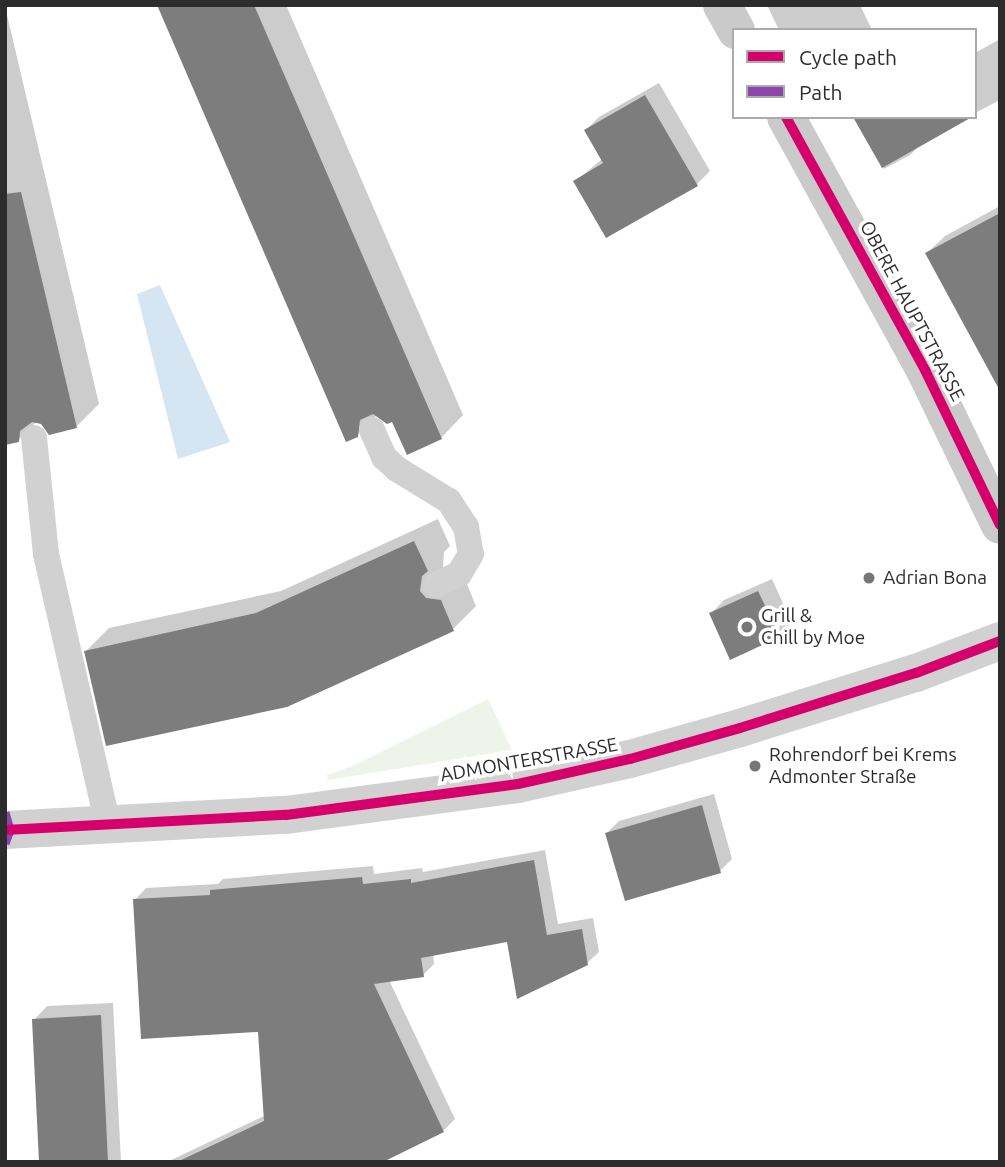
<!DOCTYPE html>
<html>
<head>
<meta charset="utf-8">
<style>
  body { margin:0 }
  #map { position:relative; width:1005px; height:1167px; overflow:hidden; background:#fff; font-family:Ubuntu,sans-serif }
  div>[style] { position:absolute }
  .green>* { inset:0; background:#eef4ea }
  .water>* { inset:0; background:#d5e5f2 }
  .shadow>* { inset:0; background:#0003 }
  .building>* { inset:0; background:#7d7d7d }
  .service>* { height:26px; margin:-13px; padding:0 13px; transform-origin:13px; border-radius:13px; background:#d1d1d1 }
  .minor>* { height:38px; margin:-19px; padding:0 19px; transform-origin:19px; border-radius:19px; background:#d1d1d1 }
  .secondary>* { height:38px; margin:-19px; padding:0 19px; transform-origin:19px; border-radius:19px; background:#cacaca }
  .quiet>* { height:9px; margin-top:-4.5px; transform-origin:0; background:repeating-linear-gradient(90deg,#8e44ad 0 18px,transparent 0 27px) }
  .cycleway>* { height:10px; margin:-5px; padding:0 5px; transform-origin:5px; border-radius:5px; background:#d6006c }
  .dots>* { width:19px; height:19px; translate:-50% -50%; box-sizing:border-box; border:4px solid #fff; border-radius:50% }
  span { translate:-50% -50%; white-space:nowrap; text-align:center; line-height:1.15; -webkit-text-stroke:7px #fff; paint-order:stroke }
  .street-label { font-size:19px; color:#2c2c2c }
  .poi-label { font-size:19px; color:#2c2c2c }
  .left { translate:0 -50%; text-align:left }
  .frame { position:absolute; inset:0; border:7px solid #2c2c2c; pointer-events:none }
  .legend { position:absolute; left:732px; top:28px; width:245px; height:91px; box-sizing:border-box; background:#fff; border:2px solid #ababab; margin:0; padding:9px 12px; list-style:none; font-size:21px; color:#2c2c2c }
  .legend li { display:flex; align-items:center; gap:14px; height:35px }
  .legend b { width:35px; border:2px solid #ababab }
</style>
</head>
<body>
<div id="map">
  <div class="green">
    <i style="clip-path:polygon(488px 699px,512px 750px,328px 780px,327px 775px,355px 765px)"></i>
  </div>
  <div class="water">
    <i style="clip-path:polygon(160px 285px,230px 442px,178px 459px,137px 294px)"></i>
  </div>
  <div class="shadow">
    <i style="clip-path:polygon(159px 5px,286px 5px,463px 415px,441px 438px,377px 415px,357px 435px)"></i>
    <i style="clip-path:polygon(767px 5px,860px 5px,872px 30px,779px 30px)"></i>
    <i style="clip-path:polygon(7px 15px,99px 404px,76px 427px,37px 421px,18px 440px,5px 443px)"></i>
    <i style="clip-path:polygon(1000px 39px,1000px 100px,975px 113px,975px 53px)"></i>
    <i style="clip-path:polygon(659px 83px,710px 171px,697px 184px,576px 181px,602px 159px,586px 130px,599px 117px)"></i>
    <i style="clip-path:polygon(855px 117px,921px 144px,910px 155px,884px 169px)"></i>
    <i style="clip-path:polygon(1000px 206px,1000px 376px,927px 253px,945px 236px)"></i>
    <i style="clip-path:polygon(438px 519px,450px 546px,444px 552px,443px 567px,464px 577px,476px 606px,453px 629px,286px 705px,86px 651px,109px 628px,281px 591px)"></i>
    <i style="clip-path:polygon(772px 579px,792px 623px,779px 636px,711px 614px,724px 600px)"></i>
    <i style="clip-path:polygon(714px 794px,732px 859px,720px 871px,607px 833px,619px 821px)"></i>
    <i style="clip-path:polygon(545px 850px,558px 924px,593px 918px,599px 952px,587px 963px,508px 940px,433px 954px,434px 964px,423px 975px,389px 980px,455px 1119px,443px 1131px,378px 1162px,167px 1162px,266px 1115px,260px 1030px,135px 900px,146px 888px,218px 884px,223px 879px,373px 866px,374px 874px,422px 868px,423px 872px)"></i>
    <i style="clip-path:polygon(113px 1003px,121px 1162px,41px 1162px,34px 1020px,47px 1006px)"></i>
  </div>
  <div class="building">
    <i style="clip-path:polygon(157px 5px,254px 5px,442px 439px,407px 455px,392px 422px,387px 424px,373px 414px,360px 420px,358px 437px,346px 442px)"></i>
    <i style="clip-path:polygon(645px 95px,698px 186px,606px 238px,573px 181px,603px 163px,584px 130px)"></i>
    <i style="clip-path:polygon(853px 117px,972px 117px,882px 168px)"></i>
    <i style="clip-path:polygon(21px 192px,77px 428px,49px 435px,41px 424px,32px 422px,20px 431px,19px 442px,5px 445px,5px 194px)"></i>
    <i style="clip-path:polygon(1000px 213px,1000px 391px,925px 253px)"></i>
    <i style="clip-path:polygon(414px 541px,428px 571px,422px 576px,420px 591px,426px 598px,441px 600px,454px 631px,287px 707px,106px 746px,84px 651px,256px 613px)"></i>
    <i style="clip-path:polygon(758px 591px,780px 637px,730px 660px,709px 613px)"></i>
    <i style="clip-path:polygon(702px 805px,721px 873px,625px 901px,605px 833px)"></i>
    <i style="clip-path:polygon(534px 860px,547px 935px,582px 929px,588px 965px,517px 999px,507px 942px,421px 958px,424px 977px,374px 984px,444px 1132px,383px 1162px,177px 1162px,264px 1121px,258px 1032px,141px 1039px,133px 899px,210px 895px,210px 890px,362px 877px,363px 884px,411px 879px,411px 883px)"></i>
    <i style="clip-path:polygon(101px 1015px,108px 1162px,39px 1162px,32px 1019px)"></i>
  </div>
  <div class="service">
    <i style="left:372px;top:430px;width:30px;rotate:66deg"></i>
    <i style="left:384px;top:457px;width:18px;rotate:43deg"></i>
    <i style="left:397px;top:469px;width:61px;rotate:31.6deg"></i>
    <i style="left:449px;top:501px;width:31px;rotate:57deg"></i>
    <i style="left:466px;top:527px;width:27px;rotate:80deg"></i>
    <i style="left:471px;top:554px;width:23px;rotate:121deg"></i>
    <i style="left:459px;top:574px;width:26px;rotate:155deg"></i>
    <i style="left:34px;top:438px;width:117px;rotate:84.1deg"></i>
    <i style="left:46px;top:554px;width:278px;rotate:77.1deg"></i>
  </div>
  <div class="minor">
    <i style="left:5px;top:830px;width:281px;rotate:-3.1deg"></i>
    <i style="left:286px;top:815px;width:234px;rotate:-7.6deg"></i>
    <i style="left:518px;top:784px;width:115px;rotate:-12.6deg"></i>
    <i style="left:630px;top:759px;width:114px;rotate:-15.7deg"></i>
    <i style="left:740px;top:728px;width:184px;rotate:-17.4deg"></i>
    <i style="left:916px;top:673px;width:90px;rotate:-20.9deg"></i>
  </div>
  <div class="secondary">
    <i style="left:722px;top:5px;width:29px;rotate:61deg"></i>
    <i style="left:786px;top:117px;width:289px;rotate:61.2deg"></i>
    <i style="left:925px;top:370px;width:172px;rotate:64.2deg"></i>
  </div>
  <div class="quiet">
    <i style="left:5px;top:812px;width:19px;rotate:74deg"></i>
    <i style="left:10px;top:830px;width:14px;rotate:111deg"></i>
  </div>
  <div class="cycleway">
    <i style="left:786px;top:117px;width:289px;rotate:61.2deg"></i>
    <i style="left:925px;top:370px;width:172px;rotate:64.2deg"></i>
    <i style="left:5px;top:830px;width:281px;rotate:-3.1deg"></i>
    <i style="left:286px;top:815px;width:234px;rotate:-7.6deg"></i>
    <i style="left:518px;top:784px;width:115px;rotate:-12.6deg"></i>
    <i style="left:630px;top:759px;width:114px;rotate:-15.7deg"></i>
    <i style="left:740px;top:728px;width:184px;rotate:-17.4deg"></i>
    <i style="left:916px;top:673px;width:90px;rotate:-20.9deg"></i>
  </div>
  <div class="dots">
    <i style="left:869px;top:578px;background:#767676"></i>
    <i style="left:747px;top:627px;background:#767676"></i>
    <i style="left:755px;top:766px;background:#767676"></i>
  </div>
  <div class="street-label">
    <span style="left:912px;top:311px;rotate:62deg">OBERE HAUPTSTRASSE</span>
    <span style="left:529px;top:760px;rotate:-10deg">ADMONTERSTRASSE</span>
  </div>
  <div class="poi-label">
    <span class="left" style="left:883px;top:578px">Adrian Bona</span>
    <span class="left" style="left:761px;top:627px">Grill &amp;<br>Chill by Moe</span>
    <span class="left" style="left:769px;top:766px">Rohrendorf bei Krems<br>Admonter Straße</span>
  </div>
  <div class="frame"></div>
  <ul class="legend">
  <li><b style="height:9px;background:#d6006c"></b>Cycle path</li>
  <li><b style="height:9px;background:#8e44ad"></b>Path</li>
  </ul>
</div>
</body>
</html>
